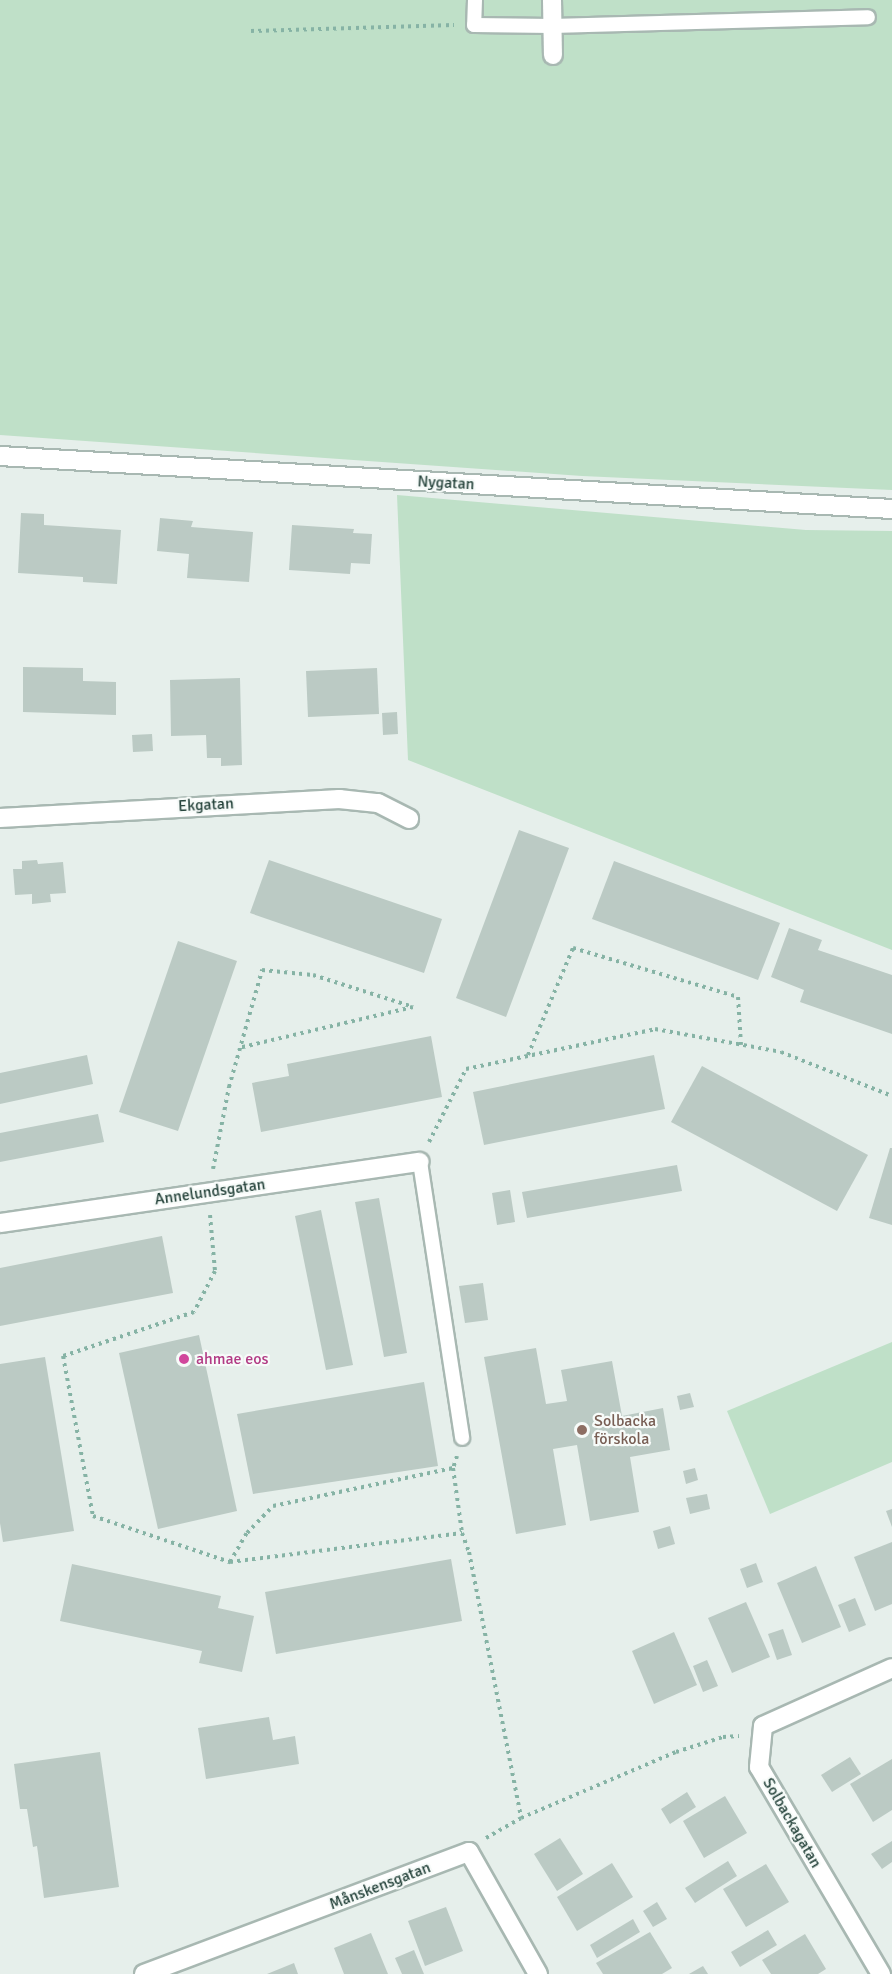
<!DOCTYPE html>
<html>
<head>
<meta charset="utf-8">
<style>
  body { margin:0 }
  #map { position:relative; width:892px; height:1974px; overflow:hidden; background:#e6efeb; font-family:Signika,sans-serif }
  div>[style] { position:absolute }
  .green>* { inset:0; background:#bfe0c8 }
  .building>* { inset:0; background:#bbcac4 }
  .path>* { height:4px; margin-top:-2px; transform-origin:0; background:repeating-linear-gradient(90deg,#86b3a5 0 3px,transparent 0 7.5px) }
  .roads { filter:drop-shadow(2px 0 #a8b8b2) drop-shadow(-2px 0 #a8b8b2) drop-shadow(0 2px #a8b8b2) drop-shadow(0 -2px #a8b8b2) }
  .lane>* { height:14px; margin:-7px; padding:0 7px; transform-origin:7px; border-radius:7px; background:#fff }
  .street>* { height:18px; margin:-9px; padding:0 9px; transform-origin:9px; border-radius:9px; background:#fff }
  .dots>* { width:16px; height:16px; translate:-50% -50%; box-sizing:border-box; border:3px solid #f7fbf9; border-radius:50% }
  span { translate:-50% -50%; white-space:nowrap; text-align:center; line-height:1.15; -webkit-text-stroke:4.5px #f7fbf9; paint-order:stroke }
  .street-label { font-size:16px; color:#24423a }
  .hotel-label { font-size:16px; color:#b23c85 }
  .left { translate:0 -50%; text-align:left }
  .education-label { font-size:16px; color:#785e54 }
</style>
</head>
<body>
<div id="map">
  <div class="green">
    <i style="clip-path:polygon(0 0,892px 0,892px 490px,582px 476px,0 435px)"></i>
    <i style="clip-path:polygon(397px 495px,806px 530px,892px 531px,892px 950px,408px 760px)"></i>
    <i style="clip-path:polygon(892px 1342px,892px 1462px,770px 1514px,727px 1411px)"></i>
  </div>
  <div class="building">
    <i style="clip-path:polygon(21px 513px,44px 514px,44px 525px,121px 530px,117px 584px,83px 582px,83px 577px,18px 573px)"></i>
    <i style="clip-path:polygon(160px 518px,193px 521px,191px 527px,253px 532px,249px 582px,187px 578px,189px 554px,157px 551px)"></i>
    <i style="clip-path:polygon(292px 525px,354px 529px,353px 533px,372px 534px,370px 564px,351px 563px,350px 574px,289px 570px)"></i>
    <i style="clip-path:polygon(23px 667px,83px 668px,83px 681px,116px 682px,116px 715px,23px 712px)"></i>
    <i style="clip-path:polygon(377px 668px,379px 714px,308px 717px,306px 671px)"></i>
    <i style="clip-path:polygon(240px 678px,242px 765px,221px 766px,221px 758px,207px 758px,206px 735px,171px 736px,170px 680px)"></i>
    <i style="clip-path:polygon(397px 712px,398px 734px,383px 735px,382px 713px)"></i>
    <i style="clip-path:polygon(152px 734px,153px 751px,133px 752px,132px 735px)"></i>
    <i style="clip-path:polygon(519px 830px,569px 848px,506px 1017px,456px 998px)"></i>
    <i style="clip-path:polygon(37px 860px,38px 864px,63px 862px,66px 893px,50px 894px,51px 902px,32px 904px,32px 894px,15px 895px,13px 869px,22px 869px,22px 861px)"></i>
    <i style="clip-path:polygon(269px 860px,442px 919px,424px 973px,250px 913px)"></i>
    <i style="clip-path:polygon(614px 861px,780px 923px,758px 980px,592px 919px)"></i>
    <i style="clip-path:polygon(789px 928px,822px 940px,818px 950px,892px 975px,892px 1034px,800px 1002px,804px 990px,771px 977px)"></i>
    <i style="clip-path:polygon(178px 941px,237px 961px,178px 1131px,119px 1112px)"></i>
    <i style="clip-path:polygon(431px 1036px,442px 1097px,261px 1132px,252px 1083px,289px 1076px,287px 1064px)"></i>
    <i style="clip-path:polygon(87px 1055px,93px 1084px,0 1104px,0 1073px)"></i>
    <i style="clip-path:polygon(654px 1055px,665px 1109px,484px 1145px,473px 1092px)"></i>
    <i style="clip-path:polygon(702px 1066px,868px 1155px,837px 1211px,671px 1122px)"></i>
    <i style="clip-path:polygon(98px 1114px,104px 1142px,0 1162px,0 1133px)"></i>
    <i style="clip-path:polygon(890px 1148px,892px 1148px,892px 1225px,869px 1218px)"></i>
    <i style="clip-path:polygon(677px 1165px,682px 1191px,527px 1218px,522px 1192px)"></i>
    <i style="clip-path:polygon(510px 1190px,515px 1222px,497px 1225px,492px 1193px)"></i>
    <i style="clip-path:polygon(379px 1198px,407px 1353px,384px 1357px,355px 1202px)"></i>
    <i style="clip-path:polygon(321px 1210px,353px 1365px,326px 1370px,295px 1216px)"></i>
    <i style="clip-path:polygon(162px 1236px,173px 1293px,0 1326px,0 1268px)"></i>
    <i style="clip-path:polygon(483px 1283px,488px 1320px,465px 1323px,459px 1286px)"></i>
    <i style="clip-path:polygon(199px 1335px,237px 1511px,158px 1529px,119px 1353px)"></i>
    <i style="clip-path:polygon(536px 1348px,546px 1404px,567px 1401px,561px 1370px,612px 1361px,622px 1416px,663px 1408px,670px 1450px,630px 1457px,639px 1512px,590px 1521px,577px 1445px,553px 1449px,566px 1525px,516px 1534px,484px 1357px)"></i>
    <i style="clip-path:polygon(45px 1357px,74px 1531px,3px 1542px,0 1523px,0 1364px)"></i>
    <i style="clip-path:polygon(424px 1382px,438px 1466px,253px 1494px,237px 1414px)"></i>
    <i style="clip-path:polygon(690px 1393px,694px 1407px,680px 1410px,677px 1396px)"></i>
    <i style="clip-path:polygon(695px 1468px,698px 1480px,686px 1484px,683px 1471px)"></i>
    <i style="clip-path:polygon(707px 1494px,710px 1509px,690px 1514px,686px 1498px)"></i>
    <i style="clip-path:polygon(892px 1509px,892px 1527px,886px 1511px)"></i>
    <i style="clip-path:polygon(670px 1526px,675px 1544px,658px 1549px,653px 1531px)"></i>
    <i style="clip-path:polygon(892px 1542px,892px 1604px,875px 1611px,854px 1557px)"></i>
    <i style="clip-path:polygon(451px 1559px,462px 1621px,276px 1654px,265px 1592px)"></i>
    <i style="clip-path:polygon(756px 1563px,763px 1582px,747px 1588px,740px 1569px)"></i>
    <i style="clip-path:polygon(72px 1564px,221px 1596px,218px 1608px,254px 1616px,242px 1672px,199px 1663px,202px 1651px,60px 1621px)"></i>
    <i style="clip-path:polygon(816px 1566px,841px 1627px,802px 1643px,777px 1583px)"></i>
    <i style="clip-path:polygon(855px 1598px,866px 1625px,849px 1632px,838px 1605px)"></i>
    <i style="clip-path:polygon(746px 1602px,770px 1657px,732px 1673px,708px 1618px)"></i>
    <i style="clip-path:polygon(783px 1629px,792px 1655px,777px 1660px,768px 1634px)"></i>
    <i style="clip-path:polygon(674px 1632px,697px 1685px,654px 1704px,632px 1651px)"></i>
    <i style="clip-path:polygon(707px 1660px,718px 1686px,703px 1692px,693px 1666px)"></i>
    <i style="clip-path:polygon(269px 1717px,273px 1740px,295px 1736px,299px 1764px,206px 1779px,198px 1728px)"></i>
    <i style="clip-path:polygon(100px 1752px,119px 1887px,44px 1898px,37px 1846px,33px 1847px,27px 1809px,20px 1809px,14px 1764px)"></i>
    <i style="clip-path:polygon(850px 1757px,861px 1774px,832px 1792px,821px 1775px)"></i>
    <i style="clip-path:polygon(892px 1759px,892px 1810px,873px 1822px,850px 1784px)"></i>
    <i style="clip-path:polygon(687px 1792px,696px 1807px,670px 1824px,661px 1809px)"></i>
    <i style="clip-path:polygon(725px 1796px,747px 1833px,704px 1858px,683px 1821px)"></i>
    <i style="clip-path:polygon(560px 1838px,583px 1874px,557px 1891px,534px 1854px)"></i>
    <i style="clip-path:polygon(892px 1841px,892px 1862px,882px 1869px,871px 1854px)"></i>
    <i style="clip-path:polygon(728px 1861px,737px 1876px,695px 1903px,685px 1888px)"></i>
    <i style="clip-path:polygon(612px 1863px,633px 1897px,577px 1931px,557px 1897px)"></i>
    <i style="clip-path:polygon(766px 1864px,789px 1902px,746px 1927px,723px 1889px)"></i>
    <i style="clip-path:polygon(657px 1902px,667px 1919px,653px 1927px,643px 1911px)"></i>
    <i style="clip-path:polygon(446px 1907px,463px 1951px,425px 1966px,408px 1921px)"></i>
    <i style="clip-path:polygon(633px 1919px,640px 1932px,597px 1958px,590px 1945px)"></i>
    <i style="clip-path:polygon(768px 1930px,777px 1945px,740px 1967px,731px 1952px)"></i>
    <i style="clip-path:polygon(650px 1932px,672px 1968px,662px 1974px,603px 1974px,596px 1963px)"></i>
    <i style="clip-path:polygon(371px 1933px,388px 1974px,344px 1974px,334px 1948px)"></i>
    <i style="clip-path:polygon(805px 1934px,826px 1969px,818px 1974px,771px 1974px,762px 1960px)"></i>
    <i style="clip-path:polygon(414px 1950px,424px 1974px,402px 1974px,395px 1958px)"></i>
    <i style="clip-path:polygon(294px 1963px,298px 1974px,267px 1974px)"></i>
    <i style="clip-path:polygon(703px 1966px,708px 1974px,689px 1974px)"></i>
  </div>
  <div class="path">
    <i style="left:251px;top:31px;width:203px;rotate:-1.7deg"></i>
    <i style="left:528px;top:1055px;width:116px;rotate:-67.2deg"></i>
    <i style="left:573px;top:948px;width:172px;rotate:16.5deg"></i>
    <i style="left:738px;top:997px;width:48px;rotate:86.4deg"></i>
    <i style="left:429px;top:1142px;width:82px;rotate:-63.1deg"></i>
    <i style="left:466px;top:1069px;width:193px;rotate:-11.9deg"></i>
    <i style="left:655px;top:1029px;width:128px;rotate:10.3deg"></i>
    <i style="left:781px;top:1052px;width:119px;rotate:21.6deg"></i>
    <i style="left:213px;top:1169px;width:84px;rotate:-79deg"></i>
    <i style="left:229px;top:1087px;width:122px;rotate:-74.2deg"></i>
    <i style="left:262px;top:970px;width:51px;rotate:5.6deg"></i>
    <i style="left:313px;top:975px;width:105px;rotate:17.7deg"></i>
    <i style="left:413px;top:1007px;width:176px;rotate:166.8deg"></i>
    <i style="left:210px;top:1215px;width:56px;rotate:84.9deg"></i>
    <i style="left:215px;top:1271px;width:46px;rotate:117.1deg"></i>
    <i style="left:194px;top:1312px;width:138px;rotate:161.4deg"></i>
    <i style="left:63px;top:1356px;width:163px;rotate:79.4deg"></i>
    <i style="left:93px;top:1516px;width:145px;rotate:18.6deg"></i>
    <i style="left:230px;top:1562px;width:234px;rotate:-7.1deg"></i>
    <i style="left:462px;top:1533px;width:20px;rotate:70deg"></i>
    <i style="left:469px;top:1552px;width:271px;rotate:78.9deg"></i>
    <i style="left:457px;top:1456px;width:13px;rotate:108deg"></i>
    <i style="left:453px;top:1468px;width:66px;rotate:82.1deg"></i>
    <i style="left:230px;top:1562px;width:34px;rotate:-60deg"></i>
    <i style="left:247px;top:1533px;width:37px;rotate:-46deg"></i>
    <i style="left:273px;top:1506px;width:184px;rotate:-11.9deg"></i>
    <i style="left:486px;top:1838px;width:40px;rotate:-29.7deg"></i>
    <i style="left:521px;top:1818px;width:168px;rotate:-23.1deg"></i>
    <i style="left:676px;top:1752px;width:49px;rotate:-17.7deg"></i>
    <i style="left:723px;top:1737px;width:16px;rotate:-4deg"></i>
  </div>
  <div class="roads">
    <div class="lane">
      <i style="left:475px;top:0;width:25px;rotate:92deg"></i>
      <i style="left:474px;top:25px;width:78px;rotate:0.7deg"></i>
      <i style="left:552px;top:26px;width:316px;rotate:-1.6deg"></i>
      <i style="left:420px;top:1162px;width:279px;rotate:81.3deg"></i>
    </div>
    <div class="street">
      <i style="left:552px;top:0;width:55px;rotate:89deg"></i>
      <i style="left:0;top:456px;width:894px;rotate:3.4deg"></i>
      <i style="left:0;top:818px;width:340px;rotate:-3.2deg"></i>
      <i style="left:339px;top:799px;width:39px;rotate:6deg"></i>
      <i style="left:378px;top:803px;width:35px;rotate:27deg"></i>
      <i style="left:0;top:1223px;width:424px;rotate:-8.3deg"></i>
      <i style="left:144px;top:1974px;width:347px;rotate:-20.6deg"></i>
      <i style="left:469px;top:1852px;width:140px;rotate:60.5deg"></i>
      <i style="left:881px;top:1974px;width:240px;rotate:-120.5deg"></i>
      <i style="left:759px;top:1767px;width:41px;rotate:-84.4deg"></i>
      <i style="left:763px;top:1726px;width:141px;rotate:-24.2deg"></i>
    </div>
  </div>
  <div class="dots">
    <i style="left:184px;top:1359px;background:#d1479c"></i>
    <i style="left:582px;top:1430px;background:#8d6e63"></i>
  </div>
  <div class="street-label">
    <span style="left:446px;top:483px;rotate:3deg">Nygatan</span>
    <span style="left:206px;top:805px;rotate:-3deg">Ekgatan</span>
    <span style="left:210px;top:1192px;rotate:-8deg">Annelundsgatan</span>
    <span style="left:792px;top:1823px;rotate:60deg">Solbackagatan</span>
    <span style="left:380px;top:1886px;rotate:-21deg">Månskensgatan</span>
  </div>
  <div class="hotel-label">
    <span class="left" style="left:196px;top:1359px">ahmae eos</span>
  </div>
  <div class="education-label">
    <span class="left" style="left:594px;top:1430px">Solbacka<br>förskola</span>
  </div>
</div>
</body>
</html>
